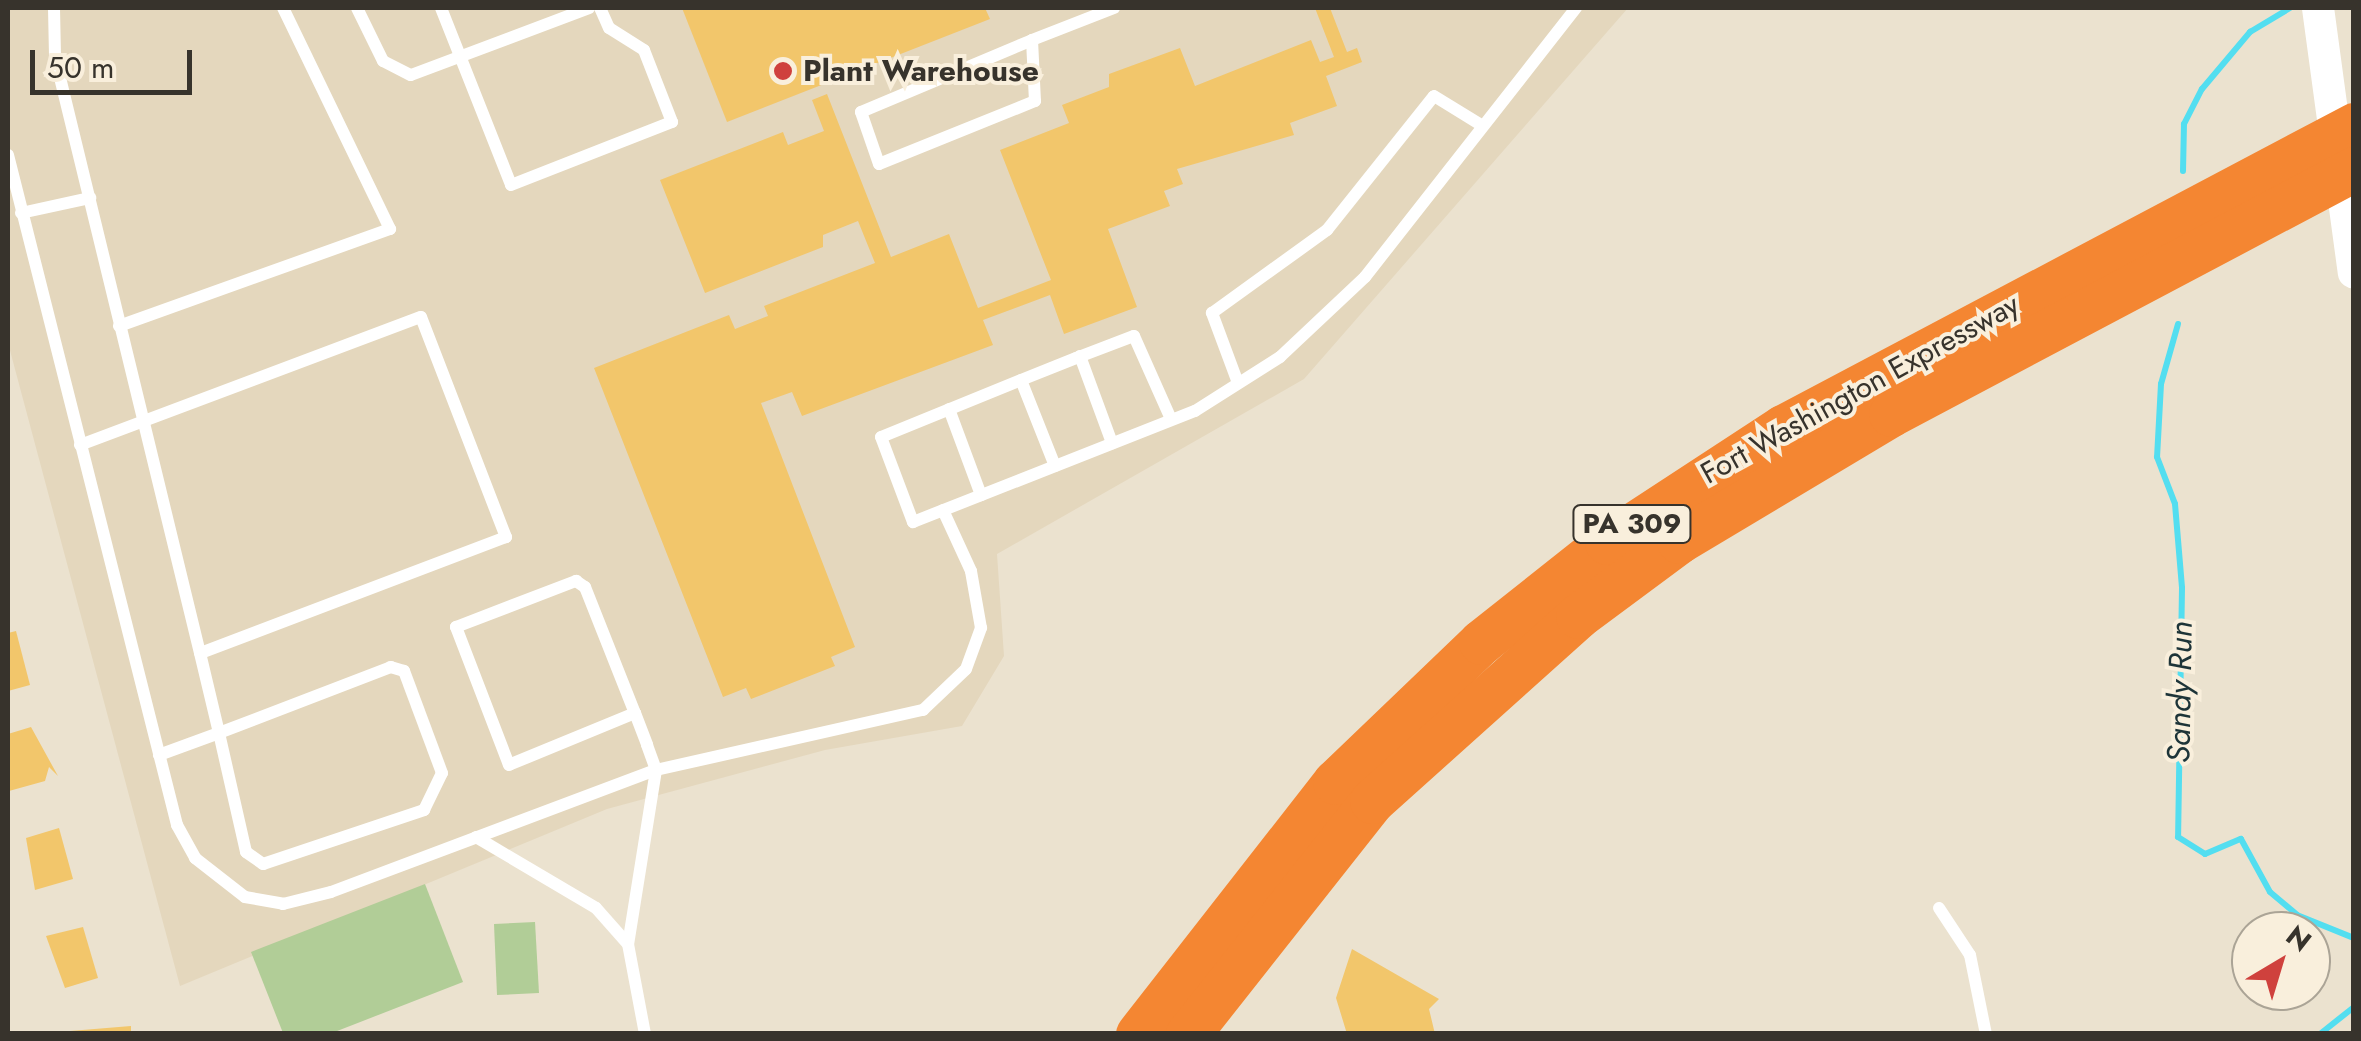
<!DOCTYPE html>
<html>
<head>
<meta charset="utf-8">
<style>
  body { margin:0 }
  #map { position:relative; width:2361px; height:1041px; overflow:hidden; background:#ebe2cf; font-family:Jost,sans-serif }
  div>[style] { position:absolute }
  .built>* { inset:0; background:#e4d7bd }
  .green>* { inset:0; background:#b1cd97 }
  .stream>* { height:6px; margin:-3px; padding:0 3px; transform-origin:3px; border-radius:3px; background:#53def0 }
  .building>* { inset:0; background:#f2c66b }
  .service>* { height:12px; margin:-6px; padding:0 6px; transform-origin:6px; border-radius:6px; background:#fff }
  .tertiary>* { height:32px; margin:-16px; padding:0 16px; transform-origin:16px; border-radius:16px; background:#fff }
  .motorway>* { height:45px; margin:-22.5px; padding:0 22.5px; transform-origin:22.5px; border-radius:22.5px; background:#f48632 }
  .dots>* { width:28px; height:28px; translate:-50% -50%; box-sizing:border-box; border:5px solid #f9efdc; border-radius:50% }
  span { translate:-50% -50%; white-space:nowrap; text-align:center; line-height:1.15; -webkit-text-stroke:8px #f9efdc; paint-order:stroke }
  .shield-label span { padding:2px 8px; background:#f9efdc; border:2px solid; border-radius:8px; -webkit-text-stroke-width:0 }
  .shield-label { font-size:28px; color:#37332c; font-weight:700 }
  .poi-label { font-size:30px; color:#37332c; font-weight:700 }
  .left { translate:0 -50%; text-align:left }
  .street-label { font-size:30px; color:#37332c }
  .water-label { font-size:32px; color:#1d3438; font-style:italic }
  .frame { position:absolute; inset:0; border:10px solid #37332c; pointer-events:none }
  .north { position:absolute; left:2231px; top:911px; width:100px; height:100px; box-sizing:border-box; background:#f9efdc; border:2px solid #aba496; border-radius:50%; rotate:38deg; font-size:28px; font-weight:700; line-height:40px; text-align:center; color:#37332c }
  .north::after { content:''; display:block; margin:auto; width:35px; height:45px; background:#cf413d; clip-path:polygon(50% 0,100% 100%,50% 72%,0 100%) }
  .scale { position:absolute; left:30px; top:50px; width:162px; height:45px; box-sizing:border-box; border:5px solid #37332c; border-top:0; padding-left:12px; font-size:30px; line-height:35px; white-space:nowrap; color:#37332c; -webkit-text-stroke:8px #f9efdc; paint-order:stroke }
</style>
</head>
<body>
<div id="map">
  <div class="built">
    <i style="clip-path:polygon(8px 8px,1628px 8px,1304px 379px,997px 554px,1004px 656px,962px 726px,825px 750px,607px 809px,180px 986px,8px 343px)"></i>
  </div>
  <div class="green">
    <i style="clip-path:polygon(425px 884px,463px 982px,332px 1033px,283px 1033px,251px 952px)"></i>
    <i style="clip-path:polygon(535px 922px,539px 993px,497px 995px,494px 924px)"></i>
  </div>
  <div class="stream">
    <i style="left:2183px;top:171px;width:47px;rotate:-88.8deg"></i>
    <i style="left:2184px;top:124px;width:39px;rotate:-63deg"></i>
    <i style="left:2202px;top:89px;width:75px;rotate:-49.9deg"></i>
    <i style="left:2250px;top:32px;width:47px;rotate:-31deg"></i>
    <i style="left:2178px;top:324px;width:62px;rotate:105.8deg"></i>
    <i style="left:2161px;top:384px;width:73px;rotate:93.1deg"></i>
    <i style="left:2157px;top:457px;width:50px;rotate:69deg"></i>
    <i style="left:2175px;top:504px;width:84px;rotate:85.2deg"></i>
    <i style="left:2182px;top:588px;width:249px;rotate:90.9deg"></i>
    <i style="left:2178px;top:837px;width:32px;rotate:32deg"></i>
    <i style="left:2205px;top:854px;width:39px;rotate:-23deg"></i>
    <i style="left:2241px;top:839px;width:60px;rotate:61.3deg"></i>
    <i style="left:2270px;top:892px;width:35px;rotate:40deg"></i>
    <i style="left:2297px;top:915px;width:61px;rotate:22deg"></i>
    <i style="left:2320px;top:1034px;width:43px;rotate:-38.5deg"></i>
  </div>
  <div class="building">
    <i style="clip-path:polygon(682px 8px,985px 8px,990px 19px,727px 122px)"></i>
    <i style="clip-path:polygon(1315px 8px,1330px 8px,1347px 52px,1357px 48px,1362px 62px,1326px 76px,1337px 106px,1290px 123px,1294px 135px,1177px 169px,1183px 184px,1164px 191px,1170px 206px,1108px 229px,1137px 307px,1064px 334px,1050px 295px,983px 320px,993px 345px,802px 416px,792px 392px,761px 403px,855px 647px,831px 657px,835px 666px,751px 699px,746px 688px,723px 697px,594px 368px,729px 315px,735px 329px,768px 316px,764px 306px,875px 263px,858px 221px,823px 235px,823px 247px,705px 293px,660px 180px,783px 132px,788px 145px,824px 131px,812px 100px,827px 94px,891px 257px,949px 234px,978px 308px,1051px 280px,1000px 150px,1069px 123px,1062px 105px,1109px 87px,1109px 74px,1180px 48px,1195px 86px,1311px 40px,1320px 62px,1334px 57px)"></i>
    <i style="clip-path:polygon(16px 631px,30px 685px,8px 691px,8px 633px)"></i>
    <i style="clip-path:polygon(31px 727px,58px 776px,49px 767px,45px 781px,9px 791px,8px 734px)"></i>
    <i style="clip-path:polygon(59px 828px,73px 879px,35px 890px,26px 838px)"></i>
    <i style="clip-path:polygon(83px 927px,98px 978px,65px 988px,46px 936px)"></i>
    <i style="clip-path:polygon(1352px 949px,1439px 999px,1429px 1009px,1435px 1034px,1347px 1034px,1336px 998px)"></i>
    <i style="clip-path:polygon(131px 1026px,131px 1034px,70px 1034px,70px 1031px)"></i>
  </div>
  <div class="service">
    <i style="left:54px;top:8px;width:49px;rotate:88.8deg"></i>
    <i style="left:55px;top:57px;width:613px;rotate:76.33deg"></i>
    <i style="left:200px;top:653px;width:82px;rotate:76.6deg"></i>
    <i style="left:219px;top:733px;width:122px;rotate:77.2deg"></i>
    <i style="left:246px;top:852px;width:21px;rotate:35deg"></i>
    <i style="left:263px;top:864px;width:170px;rotate:-18.5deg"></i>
    <i style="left:424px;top:810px;width:41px;rotate:-64.1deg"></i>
    <i style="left:442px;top:773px;width:109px;rotate:-110.4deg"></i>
    <i style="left:404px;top:671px;width:14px;rotate:-163deg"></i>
    <i style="left:391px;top:667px;width:184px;rotate:159deg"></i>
    <i style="left:219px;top:733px;width:64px;rotate:159.9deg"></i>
    <i style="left:357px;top:8px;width:59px;rotate:63.9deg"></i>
    <i style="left:383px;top:61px;width:31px;rotate:27deg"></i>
    <i style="left:411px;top:75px;width:190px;rotate:-20.6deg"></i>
    <i style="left:441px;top:8px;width:190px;rotate:68.4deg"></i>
    <i style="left:511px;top:185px;width:173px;rotate:-21.4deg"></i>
    <i style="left:672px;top:122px;width:77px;rotate:-111.3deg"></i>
    <i style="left:644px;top:50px;width:41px;rotate:-147.8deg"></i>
    <i style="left:609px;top:28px;width:22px;rotate:-114deg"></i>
    <i style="left:1032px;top:40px;width:61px;rotate:87.2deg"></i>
    <i style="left:1035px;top:101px;width:168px;rotate:158deg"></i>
    <i style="left:879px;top:164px;width:55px;rotate:-109.1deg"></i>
    <i style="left:861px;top:112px;width:186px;rotate:-22.8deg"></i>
    <i style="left:1032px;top:40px;width:88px;rotate:-21.3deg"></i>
    <i style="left:8px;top:155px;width:691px;rotate:75.84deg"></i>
    <i style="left:177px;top:825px;width:38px;rotate:61deg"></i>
    <i style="left:195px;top:858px;width:63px;rotate:38deg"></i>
    <i style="left:245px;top:897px;width:39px;rotate:10deg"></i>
    <i style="left:283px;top:904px;width:49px;rotate:-14deg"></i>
    <i style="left:331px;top:892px;width:347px;rotate:-20.6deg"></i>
    <i style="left:656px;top:770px;width:274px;rotate:-12.7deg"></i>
    <i style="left:923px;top:710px;width:59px;rotate:-43.6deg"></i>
    <i style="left:966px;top:669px;width:44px;rotate:-69.9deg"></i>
    <i style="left:981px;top:628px;width:58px;rotate:-100deg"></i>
    <i style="left:971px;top:571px;width:67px;rotate:-114.7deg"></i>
    <i style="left:21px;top:213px;width:71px;rotate:-12.3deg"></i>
    <i style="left:119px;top:326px;width:288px;rotate:-19.7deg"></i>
    <i style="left:390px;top:229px;width:246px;rotate:-115.8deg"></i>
    <i style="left:1080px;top:356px;width:93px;rotate:69.8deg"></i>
    <i style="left:1021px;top:380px;width:151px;rotate:157.8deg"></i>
    <i style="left:881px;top:437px;width:91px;rotate:69.4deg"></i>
    <i style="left:913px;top:522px;width:303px;rotate:-21.5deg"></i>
    <i style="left:1195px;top:411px;width:101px;rotate:-32.4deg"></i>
    <i style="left:1280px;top:357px;width:117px;rotate:-43.3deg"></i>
    <i style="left:1365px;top:277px;width:342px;rotate:-51.9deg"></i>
    <i style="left:1238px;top:383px;width:75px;rotate:-110.4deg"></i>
    <i style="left:1212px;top:313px;width:142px;rotate:-35.8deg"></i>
    <i style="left:1327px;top:230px;width:171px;rotate:-51.4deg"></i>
    <i style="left:1434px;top:96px;width:57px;rotate:31.5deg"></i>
    <i style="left:949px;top:409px;width:92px;rotate:69.6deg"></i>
    <i style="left:80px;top:445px;width:364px;rotate:-20.6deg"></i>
    <i style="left:421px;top:317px;width:236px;rotate:68.9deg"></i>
    <i style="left:506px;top:537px;width:327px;rotate:159.2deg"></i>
    <i style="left:1055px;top:466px;width:92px;rotate:-111.6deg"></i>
    <i style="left:1021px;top:380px;width:59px;rotate:-21.8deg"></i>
    <i style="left:1076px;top:358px;width:62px;rotate:-20.8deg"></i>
    <i style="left:1134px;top:336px;width:91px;rotate:66deg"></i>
    <i style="left:635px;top:713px;width:136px;rotate:157.6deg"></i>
    <i style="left:509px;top:765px;width:148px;rotate:-111deg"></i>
    <i style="left:456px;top:627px;width:129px;rotate:-21deg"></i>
    <i style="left:576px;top:581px;width:11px;rotate:34deg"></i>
    <i style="left:585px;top:587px;width:136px;rotate:68.4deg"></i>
    <i style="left:635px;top:713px;width:34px;rotate:69deg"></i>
    <i style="left:647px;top:745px;width:27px;rotate:70deg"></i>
    <i style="left:656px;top:770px;width:176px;rotate:99.1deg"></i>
    <i style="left:628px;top:944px;width:92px;rotate:79.3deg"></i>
    <i style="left:476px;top:837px;width:139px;rotate:30.6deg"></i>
    <i style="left:596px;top:908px;width:48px;rotate:48.4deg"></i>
    <i style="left:1939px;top:908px;width:56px;rotate:56.6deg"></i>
    <i style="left:1970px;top:955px;width:81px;rotate:78.6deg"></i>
  </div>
  <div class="tertiary">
    <i style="left:2318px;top:8px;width:267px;rotate:82.3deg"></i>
  </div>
  <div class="motorway">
    <i style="left:1138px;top:1034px;width:320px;rotate:-52deg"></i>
    <i style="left:1335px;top:782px;width:202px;rotate:-43.8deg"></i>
    <i style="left:1481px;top:642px;width:161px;rotate:-38.4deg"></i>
    <i style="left:1607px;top:542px;width:210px;rotate:-33.2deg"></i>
    <i style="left:1783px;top:427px;width:646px;rotate:-27.87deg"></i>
    <i style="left:1188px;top:1034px;width:297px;rotate:-51.7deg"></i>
    <i style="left:1372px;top:801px;width:277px;rotate:-41.9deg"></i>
    <i style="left:1578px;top:616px;width:126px;rotate:-36.6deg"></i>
    <i style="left:1679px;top:541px;width:247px;rotate:-30.9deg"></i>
    <i style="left:1891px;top:414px;width:524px;rotate:-27.89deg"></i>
  </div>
  <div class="dots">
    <i style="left:783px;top:71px;background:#cf413d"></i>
  </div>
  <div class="shield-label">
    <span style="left:1632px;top:524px">PA 309</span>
  </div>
  <div class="poi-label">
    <span class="left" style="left:803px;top:71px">Plant Warehouse</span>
  </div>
  <div class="street-label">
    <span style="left:1860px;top:389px;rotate:-29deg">Fort Washington Expressway</span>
  </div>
  <div class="water-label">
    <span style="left:2180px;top:692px;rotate:-89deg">Sandy Run</span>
  </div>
  <div class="frame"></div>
  <div class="north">N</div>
  <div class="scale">50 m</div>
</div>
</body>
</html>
